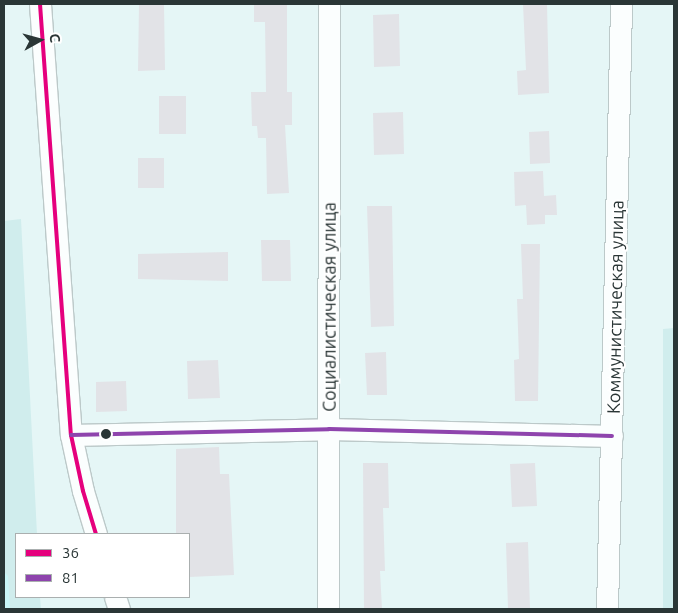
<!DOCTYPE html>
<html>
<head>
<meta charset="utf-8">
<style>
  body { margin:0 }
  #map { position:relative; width:678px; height:613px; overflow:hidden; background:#e5f6f6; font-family:Ubuntu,sans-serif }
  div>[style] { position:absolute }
  .built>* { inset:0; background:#d0eded }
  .green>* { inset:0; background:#caf6f7 }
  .building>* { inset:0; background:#e2e3e7 }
  .roads { filter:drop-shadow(1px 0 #bcc9c9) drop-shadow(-1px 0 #bcc9c9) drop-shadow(0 1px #bcc9c9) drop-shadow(0 -1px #bcc9c9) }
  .minor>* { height:21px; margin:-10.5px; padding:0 10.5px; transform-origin:10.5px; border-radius:10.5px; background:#fbfefe }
  .bus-1>* { height:4px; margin:-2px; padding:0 2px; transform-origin:2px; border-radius:2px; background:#e5007d }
  .bus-2>* { height:4px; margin:-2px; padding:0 2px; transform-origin:2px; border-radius:2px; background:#8e44ad }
  .dots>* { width:14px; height:14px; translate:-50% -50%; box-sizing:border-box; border:2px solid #fff; border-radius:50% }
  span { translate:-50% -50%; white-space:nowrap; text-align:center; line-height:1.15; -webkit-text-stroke:4px #fff; paint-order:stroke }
  .street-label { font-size:18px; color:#2a3636 }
  .frame { position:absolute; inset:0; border:5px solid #2a3636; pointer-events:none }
  .legend { position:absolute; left:15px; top:533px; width:175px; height:65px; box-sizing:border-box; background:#fff; border:1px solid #aaafaf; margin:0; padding:6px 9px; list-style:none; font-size:15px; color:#2a3636 }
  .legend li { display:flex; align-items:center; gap:10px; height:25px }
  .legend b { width:25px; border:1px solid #aaafaf }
  .north { position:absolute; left:15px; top:15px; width:50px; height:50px; -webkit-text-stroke:4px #fff; paint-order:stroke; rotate:83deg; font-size:14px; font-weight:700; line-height:20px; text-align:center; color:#2a3636 }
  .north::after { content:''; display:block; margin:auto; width:18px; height:22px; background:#2a3636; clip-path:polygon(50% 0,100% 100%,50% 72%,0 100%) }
</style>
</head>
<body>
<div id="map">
  <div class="built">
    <i style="clip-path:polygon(21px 219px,37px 534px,16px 534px,16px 597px,40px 597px,41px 609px,4px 609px,4px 221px)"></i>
    <i style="clip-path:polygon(674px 328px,674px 609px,663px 609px,663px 329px)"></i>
  </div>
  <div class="green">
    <i style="clip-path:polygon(4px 572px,8px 576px,10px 609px,4px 609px)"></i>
  </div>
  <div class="building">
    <i style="clip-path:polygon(139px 4px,164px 4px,165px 70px,138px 71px)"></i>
    <i style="clip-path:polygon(254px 4px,287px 4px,287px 92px,292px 92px,292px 125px,285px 125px,289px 193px,267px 194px,266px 138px,258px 138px,257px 126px,252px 126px,251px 92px,266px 92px,265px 22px,254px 22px)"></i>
    <i style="clip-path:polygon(523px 4px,547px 4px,549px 93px,518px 95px,517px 71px,526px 70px)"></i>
    <i style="clip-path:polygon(399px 14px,400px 66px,374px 67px,373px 15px)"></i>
    <i style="clip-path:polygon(159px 96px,186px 96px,186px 134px,159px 134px)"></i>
    <i style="clip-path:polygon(403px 112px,404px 154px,374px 155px,373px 113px)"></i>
    <i style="clip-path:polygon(549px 131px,550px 163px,530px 164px,529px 132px)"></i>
    <i style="clip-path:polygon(138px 158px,164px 158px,164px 188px,138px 188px)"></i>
    <i style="clip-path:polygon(543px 171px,544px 196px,556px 195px,557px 215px,545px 215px,545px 224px,527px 225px,526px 205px,515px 206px,514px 172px)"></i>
    <i style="clip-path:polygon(367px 206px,392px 206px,394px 326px,371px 327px)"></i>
    <i style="clip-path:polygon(261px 240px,290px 240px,291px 281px,262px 281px)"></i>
    <i style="clip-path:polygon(521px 244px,540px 244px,538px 401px,515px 401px,514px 360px,519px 359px,517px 299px,523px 299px)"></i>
    <i style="clip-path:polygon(228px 252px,228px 281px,138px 279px,138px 254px)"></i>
    <i style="clip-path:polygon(386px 352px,387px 395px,367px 395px,365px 353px)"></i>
    <i style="clip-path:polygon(218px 360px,220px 398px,188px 399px,187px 361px)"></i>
    <i style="clip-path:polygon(126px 381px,127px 411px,96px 412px,96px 382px)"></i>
    <i style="clip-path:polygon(219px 447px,220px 474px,229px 474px,234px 575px,189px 577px,189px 534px,176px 534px,176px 449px)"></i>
    <i style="clip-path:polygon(363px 463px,388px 463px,389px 508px,383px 508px,385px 571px,380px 571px,382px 609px,364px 609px)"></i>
    <i style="clip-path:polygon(535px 463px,537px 506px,512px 507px,510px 464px)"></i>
    <i style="clip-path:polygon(528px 542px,530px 609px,508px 609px,506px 543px)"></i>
  </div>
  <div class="roads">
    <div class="minor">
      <i style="left:40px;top:4px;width:432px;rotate:85.9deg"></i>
      <i style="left:71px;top:435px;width:57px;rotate:77.9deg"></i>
      <i style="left:83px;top:491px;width:45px;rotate:73.2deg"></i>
      <i style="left:71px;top:435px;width:258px;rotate:-1.3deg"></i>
      <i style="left:329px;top:429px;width:283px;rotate:1.4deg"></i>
      <i style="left:115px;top:597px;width:13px;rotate:72deg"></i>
      <i style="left:328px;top:609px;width:605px;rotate:-89.91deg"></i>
      <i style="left:607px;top:609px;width:605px;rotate:-88.67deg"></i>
    </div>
  </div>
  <div class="bus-1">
    <i style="left:40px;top:4px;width:432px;rotate:85.9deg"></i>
    <i style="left:71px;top:435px;width:57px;rotate:77.9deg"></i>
    <i style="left:83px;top:491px;width:45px;rotate:73.2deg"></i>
  </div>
  <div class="bus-2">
    <i style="left:71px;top:435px;width:258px;rotate:-1.3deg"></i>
    <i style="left:329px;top:429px;width:283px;rotate:1.4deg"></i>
  </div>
  <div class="dots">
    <i style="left:106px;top:434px;background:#2a3636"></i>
  </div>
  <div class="street-label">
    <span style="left:329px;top:307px;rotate:-90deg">Социалистическая улица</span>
    <span style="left:615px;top:307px;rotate:-89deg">Коммунистическая улица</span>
  </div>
  <div class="frame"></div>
  <ul class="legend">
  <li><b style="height:6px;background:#e5007d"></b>36</li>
  <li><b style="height:6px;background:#8e44ad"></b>81</li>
  </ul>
  <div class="north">С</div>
</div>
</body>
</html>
